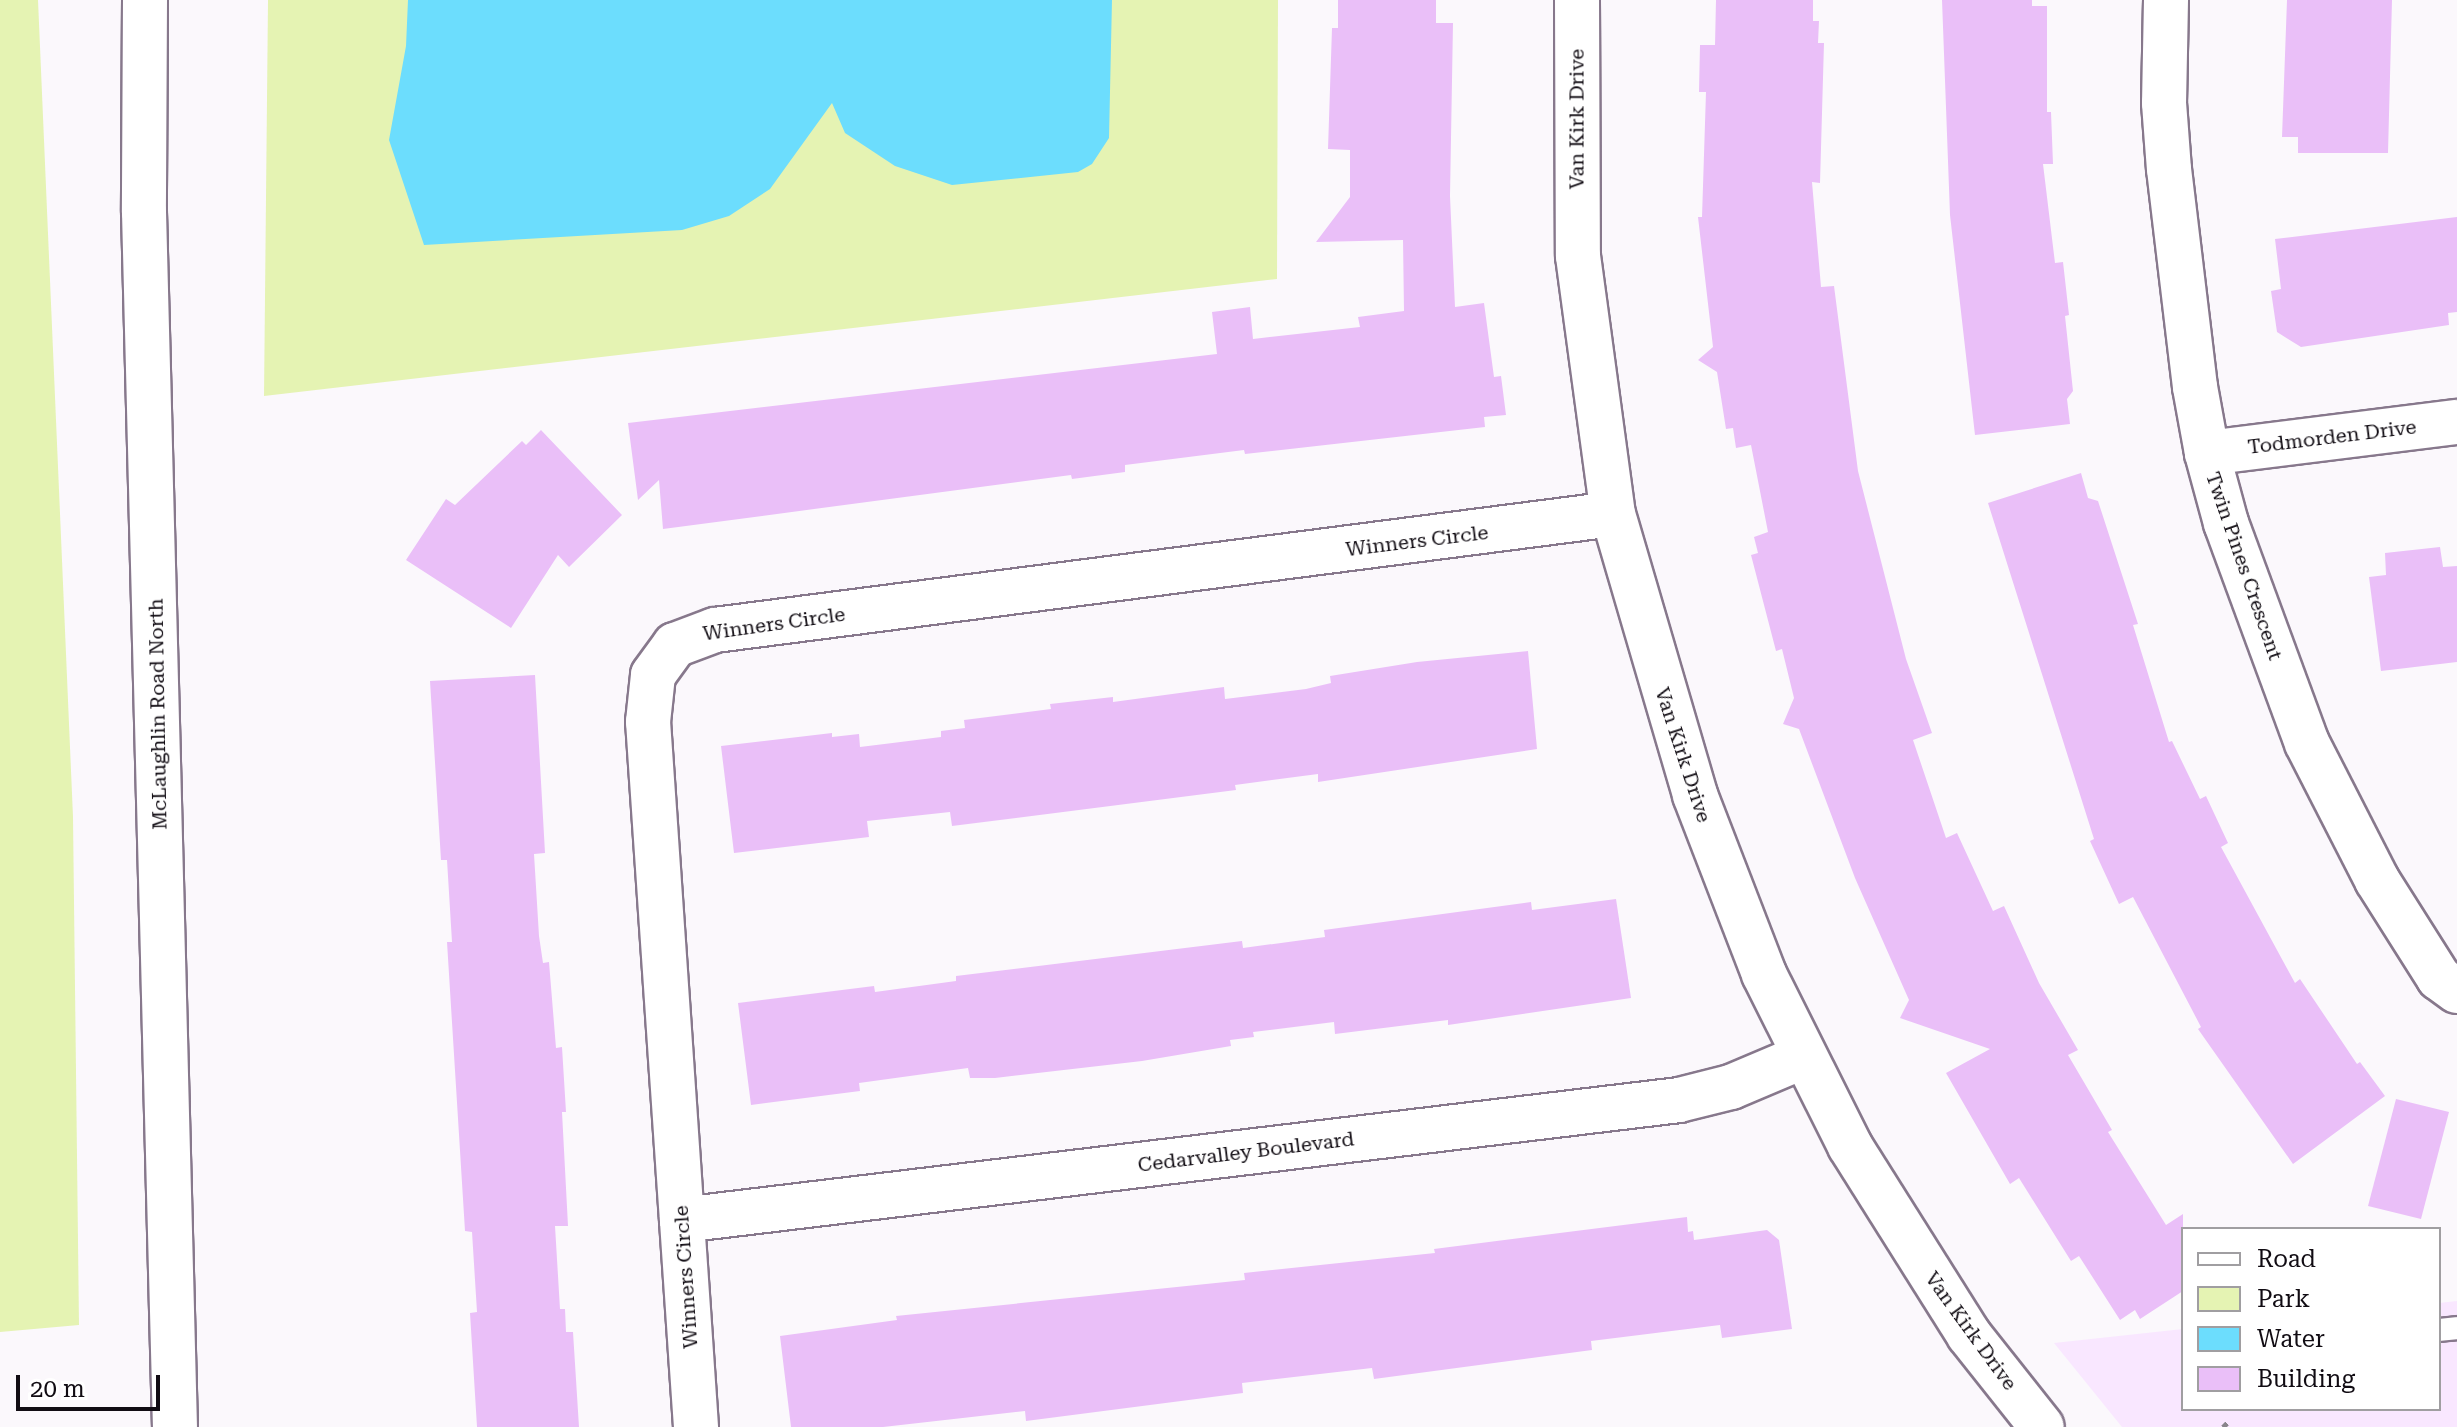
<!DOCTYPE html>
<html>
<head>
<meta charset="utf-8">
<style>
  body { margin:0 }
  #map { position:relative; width:2457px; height:1427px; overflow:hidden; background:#fbf8fc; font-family:"Roboto Serif",serif }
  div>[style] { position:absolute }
  .built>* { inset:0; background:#f9e7ff }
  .green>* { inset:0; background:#e5f3b3 }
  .water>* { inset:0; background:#6cddfd }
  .building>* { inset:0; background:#eabff8 }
  .path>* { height:5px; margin-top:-2.5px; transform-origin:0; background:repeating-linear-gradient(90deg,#89858b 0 6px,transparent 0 12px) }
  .roads { filter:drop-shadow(2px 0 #87788c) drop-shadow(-2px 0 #87788c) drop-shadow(0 2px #87788c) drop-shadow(0 -2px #87788c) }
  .lane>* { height:22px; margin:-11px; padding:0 11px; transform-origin:11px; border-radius:11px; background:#fff }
  .street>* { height:44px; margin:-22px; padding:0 22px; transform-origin:22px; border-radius:22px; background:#fff }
  .secondary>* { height:44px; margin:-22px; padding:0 22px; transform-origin:22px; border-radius:22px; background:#fff }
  span { translate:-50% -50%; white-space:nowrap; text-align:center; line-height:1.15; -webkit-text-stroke:7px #fff; paint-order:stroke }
  .street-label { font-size:20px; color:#110c13 }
  .legend { position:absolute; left:2181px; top:1227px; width:260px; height:184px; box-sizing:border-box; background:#fff; border:2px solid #a09ea1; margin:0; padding:10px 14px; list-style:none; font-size:24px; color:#110c13 }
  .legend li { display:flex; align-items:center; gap:16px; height:40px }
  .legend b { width:40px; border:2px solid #a09ea1 }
  .scale { position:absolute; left:16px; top:1375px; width:144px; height:36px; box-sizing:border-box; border:4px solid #110c13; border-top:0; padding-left:10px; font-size:24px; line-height:28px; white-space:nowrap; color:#110c13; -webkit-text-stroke:6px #fff; paint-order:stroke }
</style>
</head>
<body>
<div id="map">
  <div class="built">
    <i style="clip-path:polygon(2457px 1301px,2457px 1427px,2122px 1427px,2054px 1343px,2183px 1329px,2183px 1409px,2439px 1409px,2439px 1303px)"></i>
  </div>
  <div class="green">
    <i style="clip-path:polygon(0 0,38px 0,73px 817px,79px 1325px,0 1332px)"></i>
    <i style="clip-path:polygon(268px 0,1278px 0,1277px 279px,264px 396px)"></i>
  </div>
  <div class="water">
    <i style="clip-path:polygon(408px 0,1112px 0,1109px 138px,1092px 164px,1078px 172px,952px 185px,895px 166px,845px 133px,832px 103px,770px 189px,729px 216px,682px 230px,424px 245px,389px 140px,406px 46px)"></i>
  </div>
  <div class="building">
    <i style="clip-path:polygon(1338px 0,1436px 0,1436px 23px,1453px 23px,1450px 196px,1455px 307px,1484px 303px,1494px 377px,1501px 376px,1506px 415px,1484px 417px,1485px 427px,1245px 454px,1244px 450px,1125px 465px,1125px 472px,1072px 479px,1071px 475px,663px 529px,659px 480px,638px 500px,628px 423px,1217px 354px,1212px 312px,1250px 307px,1253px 339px,1360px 327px,1358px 317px,1404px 311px,1403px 240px,1316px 242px,1350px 197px,1350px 150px,1328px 149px,1332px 28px,1338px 28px)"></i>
    <i style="clip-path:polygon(1716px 0,1813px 0,1813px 21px,1819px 21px,1818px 43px,1824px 43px,1820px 183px,1812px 182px,1821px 287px,1834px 286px,1858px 471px,1906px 659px,1932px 733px,1913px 740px,1946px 838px,1957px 833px,1993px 911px,2004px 906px,2039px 983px,2078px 1050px,2068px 1055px,2112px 1130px,2108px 1132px,2166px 1225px,2183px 1214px,2183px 1291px,2140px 1319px,2135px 1310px,2120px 1320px,2079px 1256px,2071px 1261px,2019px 1178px,2010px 1184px,1946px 1073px,1990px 1049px,1900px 1018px,1909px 1000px,1855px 878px,1799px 729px,1783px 724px,1794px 698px,1782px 649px,1776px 651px,1751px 555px,1758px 553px,1754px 537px,1768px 532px,1751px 445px,1736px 448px,1733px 428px,1726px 429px,1717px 372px,1698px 360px,1713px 347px,1698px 217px,1702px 217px,1706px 92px,1699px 92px,1700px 45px,1715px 45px)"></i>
    <i style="clip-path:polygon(1942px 0,2032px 0,2032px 6px,2047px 6px,2047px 112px,2051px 112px,2053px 164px,2043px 164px,2055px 263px,2063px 262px,2069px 315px,2065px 316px,2073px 391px,2067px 399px,2070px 424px,1975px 435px,1950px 215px)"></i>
    <i style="clip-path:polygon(2287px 0,2392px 0,2388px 153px,2298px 153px,2298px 137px,2282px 137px)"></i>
    <i style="clip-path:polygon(2457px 217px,2457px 312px,2448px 313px,2449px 325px,2301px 347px,2277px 332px,2271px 291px,2281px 289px,2275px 239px)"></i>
    <i style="clip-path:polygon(541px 430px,622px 515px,569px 567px,558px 555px,511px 628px,406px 560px,446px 499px,455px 505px,522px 441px,526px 445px)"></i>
    <i style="clip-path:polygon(2081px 473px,2088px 498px,2098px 501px,2138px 624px,2133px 625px,2169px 742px,2172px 741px,2200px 799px,2206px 796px,2228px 843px,2221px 847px,2295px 983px,2300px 979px,2357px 1064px,2360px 1062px,2385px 1096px,2293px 1164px,2198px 1029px,2201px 1027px,2133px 897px,2119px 904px,2090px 841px,2094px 839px,1988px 503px)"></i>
    <i style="clip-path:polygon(2440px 547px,2443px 567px,2457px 566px,2457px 662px,2381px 671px,2369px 577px,2386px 575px,2385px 553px)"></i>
    <i style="clip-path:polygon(1528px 651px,1537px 749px,1318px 782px,1318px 774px,1235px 785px,1236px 790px,952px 826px,950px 812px,867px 821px,869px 837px,734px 853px,721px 746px,832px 733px,832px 737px,859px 734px,860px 747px,941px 737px,941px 731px,965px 728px,964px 720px,1051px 709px,1050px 704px,1113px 697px,1113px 702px,1224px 687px,1225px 699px,1306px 689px,1331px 683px,1330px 676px,1417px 662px)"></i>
    <i style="clip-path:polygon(535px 675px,545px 853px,534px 854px,539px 936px,543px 963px,549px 962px,556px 1048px,562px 1047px,566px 1112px,562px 1112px,568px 1226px,555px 1226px,560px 1309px,565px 1309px,566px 1332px,573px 1332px,579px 1427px,477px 1427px,470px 1313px,477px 1312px,472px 1232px,465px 1231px,447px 942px,452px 942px,447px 860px,441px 860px,430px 681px)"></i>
    <i style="clip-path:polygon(1616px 899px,1631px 998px,1448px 1025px,1448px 1020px,1335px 1034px,1334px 1022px,1253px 1032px,1254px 1037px,1230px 1040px,1231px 1046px,1142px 1061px,995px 1078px,970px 1078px,968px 1068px,859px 1083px,860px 1091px,751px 1105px,738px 1003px,874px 986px,875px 992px,956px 981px,956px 976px,1242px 941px,1243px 948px,1325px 937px,1324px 930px,1531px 902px,1532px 910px)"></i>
    <i style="clip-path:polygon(2396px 1099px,2449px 1112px,2421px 1219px,2368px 1206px)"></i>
    <i style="clip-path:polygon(1687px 1217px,1688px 1232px,1693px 1231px,1694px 1240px,1767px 1230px,1779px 1240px,1792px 1329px,1722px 1338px,1720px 1325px,1591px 1341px,1592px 1350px,1374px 1379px,1372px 1368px,1242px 1383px,1243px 1393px,1026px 1421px,1025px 1411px,883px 1427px,791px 1427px,780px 1336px,897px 1320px,896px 1316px,1245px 1280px,1244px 1273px,1435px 1253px,1434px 1249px)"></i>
  </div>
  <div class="path">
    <i style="left:2223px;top:1427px;width:6px;rotate:-45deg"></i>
  </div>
  <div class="roads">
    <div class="lane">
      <i style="left:2439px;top:1330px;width:18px;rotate:-6deg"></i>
    </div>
    <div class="street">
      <i style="left:2166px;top:0;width:103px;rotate:91.1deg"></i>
      <i style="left:2164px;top:103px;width:66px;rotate:85.7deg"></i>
      <i style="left:2169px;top:169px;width:220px;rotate:83.2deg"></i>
      <i style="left:2195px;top:387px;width:67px;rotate:79.7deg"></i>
      <i style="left:2207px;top:453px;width:73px;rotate:74.8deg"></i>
      <i style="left:2226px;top:523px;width:234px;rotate:69.8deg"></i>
      <i style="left:2307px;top:743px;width:154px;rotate:62.9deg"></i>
      <i style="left:2377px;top:880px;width:116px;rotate:57.7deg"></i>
      <i style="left:2439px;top:978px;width:22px;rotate:36deg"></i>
      <i style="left:2207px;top:453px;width:252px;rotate:-7.1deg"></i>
      <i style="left:682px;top:1220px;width:1004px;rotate:-6.86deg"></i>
      <i style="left:1679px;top:1100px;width:54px;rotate:-14deg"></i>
      <i style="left:1731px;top:1087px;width:79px;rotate:-23deg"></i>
      <i style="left:696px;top:1427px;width:707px;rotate:-93.89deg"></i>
      <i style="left:648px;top:722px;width:47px;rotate:-83.9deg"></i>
      <i style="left:653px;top:675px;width:37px;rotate:-54deg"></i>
      <i style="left:675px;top:645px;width:43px;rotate:-20.6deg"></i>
      <i style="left:715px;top:630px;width:905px;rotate:-7.36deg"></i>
    </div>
    <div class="secondary">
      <i style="left:145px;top:0;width:212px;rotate:90.3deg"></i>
      <i style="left:144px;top:212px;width:1215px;rotate:88.54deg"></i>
      <i style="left:1577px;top:0;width:256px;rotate:89.8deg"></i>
      <i style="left:1578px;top:256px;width:260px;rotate:82.3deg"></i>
      <i style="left:1613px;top:514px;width:293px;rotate:73.7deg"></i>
      <i style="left:1695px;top:795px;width:192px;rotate:68.9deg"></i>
      <i style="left:1764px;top:974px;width:192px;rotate:63.4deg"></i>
      <i style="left:1850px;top:1146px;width:223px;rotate:57.8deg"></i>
      <i style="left:1969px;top:1335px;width:117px;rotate:51.6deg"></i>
    </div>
  </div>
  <div class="street-label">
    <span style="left:1577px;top:119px;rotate:-90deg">Van Kirk Drive</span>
    <span style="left:2332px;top:437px;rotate:-7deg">Todmorden Drive</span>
    <span style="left:1417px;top:541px;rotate:-7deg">Winners Circle</span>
    <span style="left:2244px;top:566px;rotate:71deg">Twin Pines Crescent</span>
    <span style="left:774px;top:624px;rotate:-8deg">Winners Circle</span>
    <span style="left:158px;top:714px;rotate:-91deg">McLaughlin Road North</span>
    <span style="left:1683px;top:755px;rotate:72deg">Van Kirk Drive</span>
    <span style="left:1246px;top:1152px;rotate:-7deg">Cedarvalley Boulevard</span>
    <span style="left:686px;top:1277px;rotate:-94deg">Winners Circle</span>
    <span style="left:1971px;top:1331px;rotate:54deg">Van Kirk Drive</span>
  </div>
  <ul class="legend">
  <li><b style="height:10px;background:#fff"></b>Road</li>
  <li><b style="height:22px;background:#e5f3b3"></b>Park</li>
  <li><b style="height:22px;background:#6cddfd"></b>Water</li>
  <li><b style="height:22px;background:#eabff8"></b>Building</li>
  </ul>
  <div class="scale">20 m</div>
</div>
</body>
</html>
